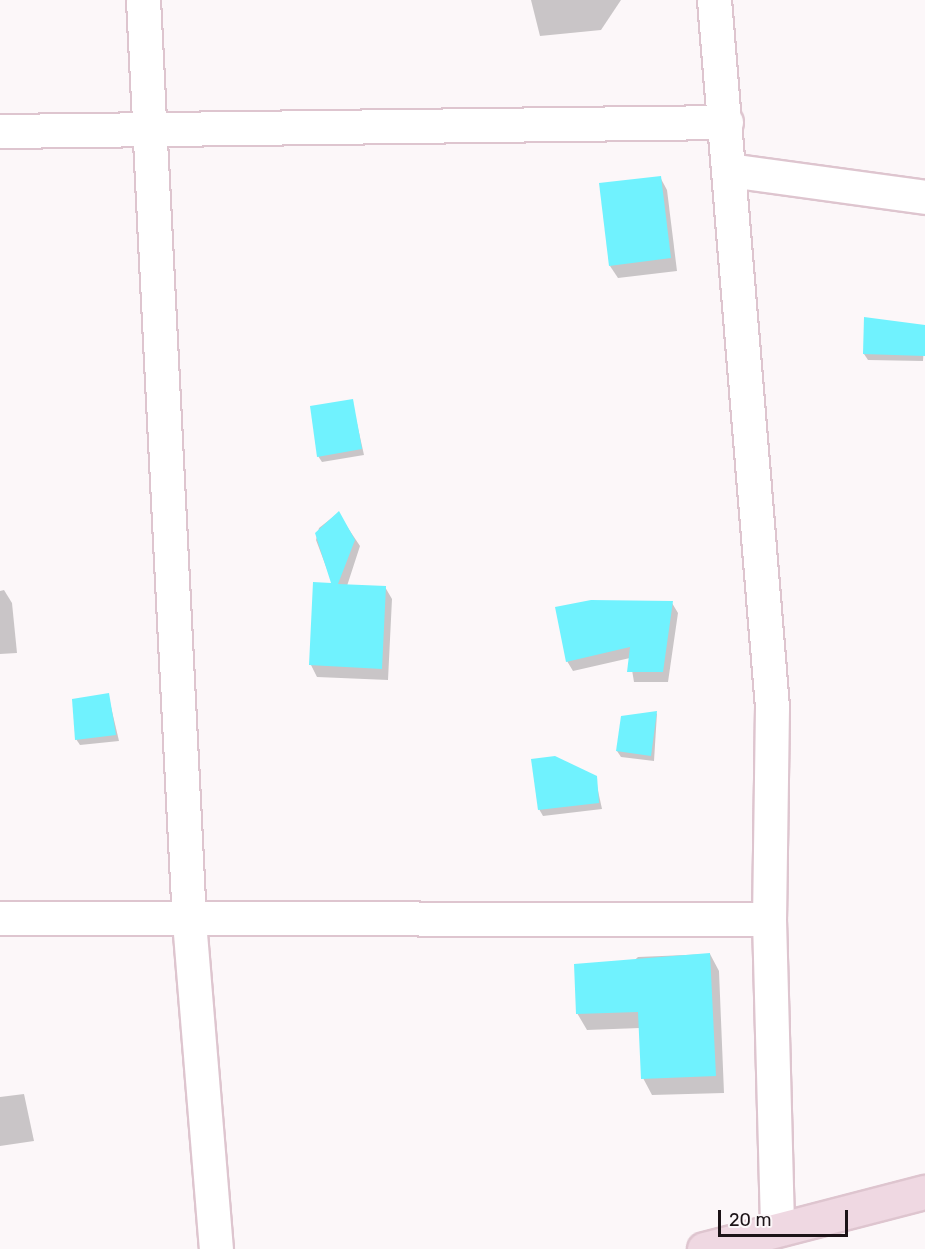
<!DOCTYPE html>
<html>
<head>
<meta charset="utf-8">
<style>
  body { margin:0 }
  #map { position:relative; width:925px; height:1249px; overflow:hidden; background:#fcf7f9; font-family:Rubik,sans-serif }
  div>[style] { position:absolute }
  .shadow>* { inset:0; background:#0003 }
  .building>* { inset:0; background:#70f2fe }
  .roads { filter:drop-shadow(2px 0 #dec5cf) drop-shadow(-2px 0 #dec5cf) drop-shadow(0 2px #dec5cf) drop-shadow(0 -2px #dec5cf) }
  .street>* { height:33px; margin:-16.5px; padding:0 16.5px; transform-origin:16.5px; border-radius:16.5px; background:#fff }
  .secondary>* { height:33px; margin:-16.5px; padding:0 16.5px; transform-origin:16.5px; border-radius:16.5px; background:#efd8e2 }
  span { translate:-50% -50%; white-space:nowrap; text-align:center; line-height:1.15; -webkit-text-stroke:4.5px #fcf7f9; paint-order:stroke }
  .scale { position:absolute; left:718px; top:1210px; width:130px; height:27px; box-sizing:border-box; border:3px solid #1c1317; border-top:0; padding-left:8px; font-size:18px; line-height:21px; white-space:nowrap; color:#1c1317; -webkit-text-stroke:4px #fcf7f9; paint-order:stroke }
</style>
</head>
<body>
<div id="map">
  <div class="shadow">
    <i style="clip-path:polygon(531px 0,621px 0,601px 30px,540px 36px)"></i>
    <i style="clip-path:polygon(660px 177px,667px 190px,677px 271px,618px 278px,610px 266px)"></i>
    <i style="clip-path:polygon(925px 327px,923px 361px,868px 360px,864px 354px)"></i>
    <i style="clip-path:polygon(352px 401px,364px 455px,322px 462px,318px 456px)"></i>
    <i style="clip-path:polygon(338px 513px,360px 546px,347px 586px,385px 587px,392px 599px,388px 680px,317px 677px,311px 665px,333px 585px,316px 540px,319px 528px)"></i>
    <i style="clip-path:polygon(4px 590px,12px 603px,17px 653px,0 654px,0 591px)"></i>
    <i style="clip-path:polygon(672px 603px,678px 613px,668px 682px,634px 682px,630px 658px,573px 671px,567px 661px)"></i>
    <i style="clip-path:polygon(108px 694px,119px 741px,80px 745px,76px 739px)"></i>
    <i style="clip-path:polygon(657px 713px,654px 761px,621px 757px,617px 751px)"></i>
    <i style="clip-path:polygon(595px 777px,602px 809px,543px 816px,539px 809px)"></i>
    <i style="clip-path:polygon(710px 954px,719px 971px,724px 1093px,652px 1095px,643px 1078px,640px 1028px,587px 1030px,577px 1013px,638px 957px)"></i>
    <i style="clip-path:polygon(24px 1094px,34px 1141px,0 1146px,0 1097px)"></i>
  </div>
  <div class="building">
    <i style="clip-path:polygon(661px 176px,671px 258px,609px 266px,599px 183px)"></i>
    <i style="clip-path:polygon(864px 317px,925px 325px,925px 356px,863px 354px)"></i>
    <i style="clip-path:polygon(353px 399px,362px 449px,317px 457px,310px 406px)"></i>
    <i style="clip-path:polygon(339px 511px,355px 540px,338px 584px,386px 586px,382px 669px,309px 665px,313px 582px,331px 583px,315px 533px)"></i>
    <i style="clip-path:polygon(591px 600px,673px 601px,663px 672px,627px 672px,630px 647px,566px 662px,555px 607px)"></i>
    <i style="clip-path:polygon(109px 693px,116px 735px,75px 740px,72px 699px)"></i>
    <i style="clip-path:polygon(657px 711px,651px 756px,616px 751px,621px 716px)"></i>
    <i style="clip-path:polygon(555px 756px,597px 776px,599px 803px,538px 810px,531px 759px)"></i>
    <i style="clip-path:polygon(710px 953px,716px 1076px,641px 1079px,638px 1012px,576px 1014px,574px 964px)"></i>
  </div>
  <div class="roads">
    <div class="street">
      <i style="left:143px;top:0;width:922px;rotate:87.14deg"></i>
      <i style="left:189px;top:921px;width:329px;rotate:85.3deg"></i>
      <i style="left:714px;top:0;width:709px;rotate:85.31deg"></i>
      <i style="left:772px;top:707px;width:212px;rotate:90.8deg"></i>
      <i style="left:769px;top:919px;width:310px;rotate:88.5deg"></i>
      <i style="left:0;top:131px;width:726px;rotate:-0.71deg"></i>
      <i style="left:729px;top:170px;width:198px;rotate:7.8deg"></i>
      <i style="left:0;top:918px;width:769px;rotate:0.07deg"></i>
    </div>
    <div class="secondary">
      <i style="left:704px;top:1249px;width:228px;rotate:-14.5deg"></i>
    </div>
  </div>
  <div class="scale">20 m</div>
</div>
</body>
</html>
